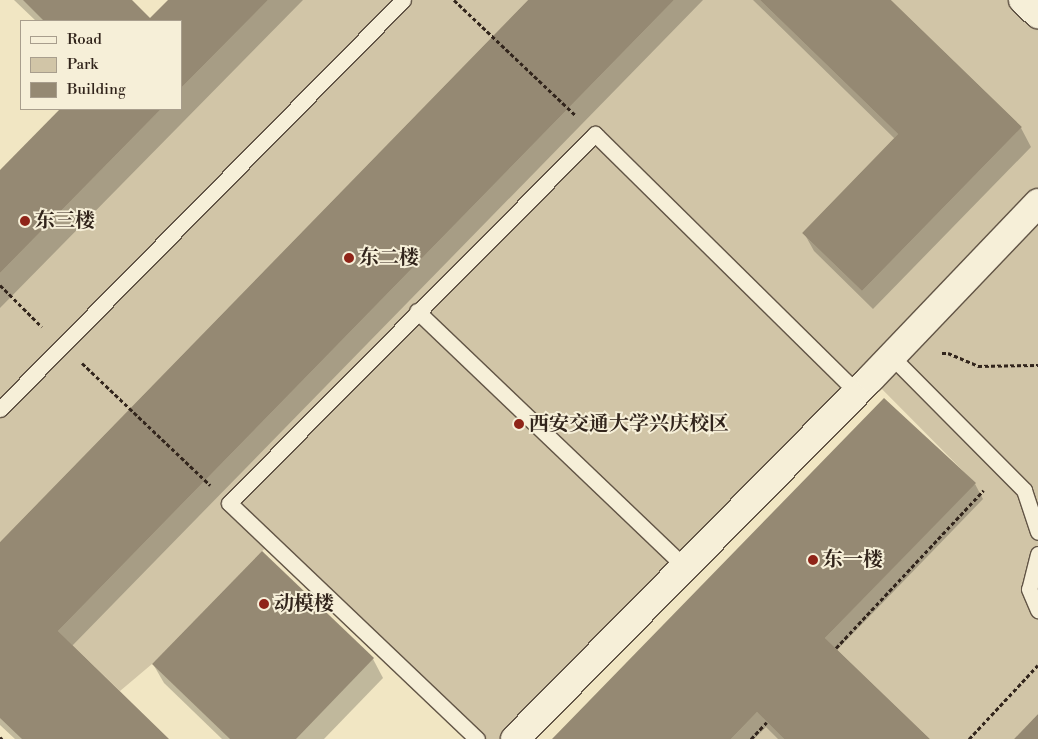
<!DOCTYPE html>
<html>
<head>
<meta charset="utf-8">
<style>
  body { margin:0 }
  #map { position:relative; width:1038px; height:739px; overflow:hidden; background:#f1e6c3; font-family:"Libre Bodoni","Noto Serif SC",serif }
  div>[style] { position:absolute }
  .green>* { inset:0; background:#d1c5a7 }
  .shadow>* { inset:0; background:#0003 }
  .building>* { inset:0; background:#958973 }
  .path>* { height:3px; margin-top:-1.5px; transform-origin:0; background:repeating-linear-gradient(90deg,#32251c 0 4px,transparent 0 6.5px) }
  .roads { filter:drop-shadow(1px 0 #625546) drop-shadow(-1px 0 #625546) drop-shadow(0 1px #625546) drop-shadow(0 -1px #625546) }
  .service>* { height:15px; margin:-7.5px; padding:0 7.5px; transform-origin:7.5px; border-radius:7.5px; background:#f6efd8 }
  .minor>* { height:28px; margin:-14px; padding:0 14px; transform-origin:14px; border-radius:14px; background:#f6efd8 }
  .dots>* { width:14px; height:14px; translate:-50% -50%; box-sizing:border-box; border:2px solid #f6efd8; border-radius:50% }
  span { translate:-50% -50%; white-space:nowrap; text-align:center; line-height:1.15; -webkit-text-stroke:4px #f6efd8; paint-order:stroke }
  .poi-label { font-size:20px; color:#32251c; font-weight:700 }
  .left { translate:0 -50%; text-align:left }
  .legend { position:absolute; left:20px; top:20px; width:162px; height:90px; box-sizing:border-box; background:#f6efd8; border:1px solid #a89e8d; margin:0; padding:6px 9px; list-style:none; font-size:15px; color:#32251c }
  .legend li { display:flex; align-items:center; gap:10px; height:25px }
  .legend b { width:25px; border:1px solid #a89e8d }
</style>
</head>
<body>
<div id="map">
  <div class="green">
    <i style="clip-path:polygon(268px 0,528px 0,0 542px,0 273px,161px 109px,181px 109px,181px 88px)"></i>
    <i style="clip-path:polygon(674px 0,760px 0,898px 134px,802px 233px,862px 291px,1022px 127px,891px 0,1022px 0,1038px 16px,1038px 714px,1014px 739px,930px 739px,825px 638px,975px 483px,871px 378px,515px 739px,477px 739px,271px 544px,262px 551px,152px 664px,120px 691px,58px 631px)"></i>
    <i style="clip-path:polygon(757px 712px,784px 739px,731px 739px)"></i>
  </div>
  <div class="shadow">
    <i style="clip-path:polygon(14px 0,130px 0,150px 20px,170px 0,303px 0,0 308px,0 172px,62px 109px,181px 109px,181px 21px,36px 21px)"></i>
    <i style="clip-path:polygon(530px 0,703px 0,72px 646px,167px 739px,15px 739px,0 725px,0 543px)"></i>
    <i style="clip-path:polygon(753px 0,889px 0,1021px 128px,1031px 147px,873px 309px,814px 251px,804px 233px,895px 139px)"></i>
    <i style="clip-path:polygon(975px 484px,983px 499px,837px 650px,928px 739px,778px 739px,766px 727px,754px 739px,554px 739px)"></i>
    <i style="clip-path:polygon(373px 659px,383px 678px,324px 739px,222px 739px,164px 683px,153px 664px)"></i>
  </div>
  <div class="building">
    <i style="clip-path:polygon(23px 0,132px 0,150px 18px,168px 0,268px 0,181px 88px,181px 21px,44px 21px)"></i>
    <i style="clip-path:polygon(528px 0,674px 0,58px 631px,169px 739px,22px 739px,0 718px,0 542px)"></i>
    <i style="clip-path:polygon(760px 0,891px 0,1022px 127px,862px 291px,802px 233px,898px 134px)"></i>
    <i style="clip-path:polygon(60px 109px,161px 109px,0 273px,0 170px)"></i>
    <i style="clip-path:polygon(884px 398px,976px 483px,825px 638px,930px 739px,784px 739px,757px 712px,731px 739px,552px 739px)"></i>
    <i style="clip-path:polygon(262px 551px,374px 658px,296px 739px,230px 739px,152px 664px)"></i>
    <i style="clip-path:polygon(1038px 714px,1038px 739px,1014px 739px)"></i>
  </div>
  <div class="path">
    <i style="left:454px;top:0;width:167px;rotate:43.5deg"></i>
    <i style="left:0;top:285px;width:59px;rotate:45deg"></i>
    <i style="left:942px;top:353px;width:6px"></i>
    <i style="left:948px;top:353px;width:33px;rotate:23deg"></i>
    <i style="left:978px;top:366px;width:60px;rotate:-1deg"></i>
    <i style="left:82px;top:363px;width:177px;rotate:43.6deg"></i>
    <i style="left:836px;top:648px;width:216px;rotate:-46.9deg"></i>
    <i style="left:0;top:737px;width:3px;rotate:45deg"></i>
    <i style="left:751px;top:739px;width:23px;rotate:-47deg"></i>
    <i style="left:969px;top:739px;width:101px;rotate:-47deg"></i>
  </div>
  <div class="roads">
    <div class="service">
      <i style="left:417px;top:311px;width:369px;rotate:43.7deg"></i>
      <i style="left:891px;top:356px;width:189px;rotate:45.2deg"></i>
      <i style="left:1024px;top:490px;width:44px;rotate:71.6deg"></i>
      <i style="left:0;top:409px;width:574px;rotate:-45.42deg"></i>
      <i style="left:1038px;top:554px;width:36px;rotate:104deg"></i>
      <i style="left:1029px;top:589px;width:23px;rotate:67deg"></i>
      <i style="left:477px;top:739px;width:342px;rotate:-136.4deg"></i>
      <i style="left:229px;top:503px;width:520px;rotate:-45.23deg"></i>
      <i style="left:595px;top:134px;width:366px;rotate:44.6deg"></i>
    </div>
    <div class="minor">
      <i style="left:1023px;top:0;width:21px;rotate:43deg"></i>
      <i style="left:515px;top:739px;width:507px;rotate:-45.4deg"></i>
      <i style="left:871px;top:378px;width:242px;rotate:-46.3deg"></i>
    </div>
  </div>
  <div class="dots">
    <i style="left:25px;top:221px;background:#8f2418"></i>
    <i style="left:349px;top:258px;background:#8f2418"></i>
    <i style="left:519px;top:424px;background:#8f2418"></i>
    <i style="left:813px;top:560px;background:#8f2418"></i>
    <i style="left:264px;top:604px;background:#8f2418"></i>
  </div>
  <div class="poi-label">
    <span class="left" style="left:35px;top:221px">东三楼</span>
    <span class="left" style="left:359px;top:258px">东二楼</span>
    <span class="left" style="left:529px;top:424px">西安交通大学兴庆校区</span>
    <span class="left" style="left:823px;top:560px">东一楼</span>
    <span class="left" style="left:274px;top:604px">动模楼</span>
  </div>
  <ul class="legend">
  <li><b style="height:6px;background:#f6efd8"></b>Road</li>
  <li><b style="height:14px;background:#d1c5a7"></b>Park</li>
  <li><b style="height:14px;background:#958973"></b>Building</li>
  </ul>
</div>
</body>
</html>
